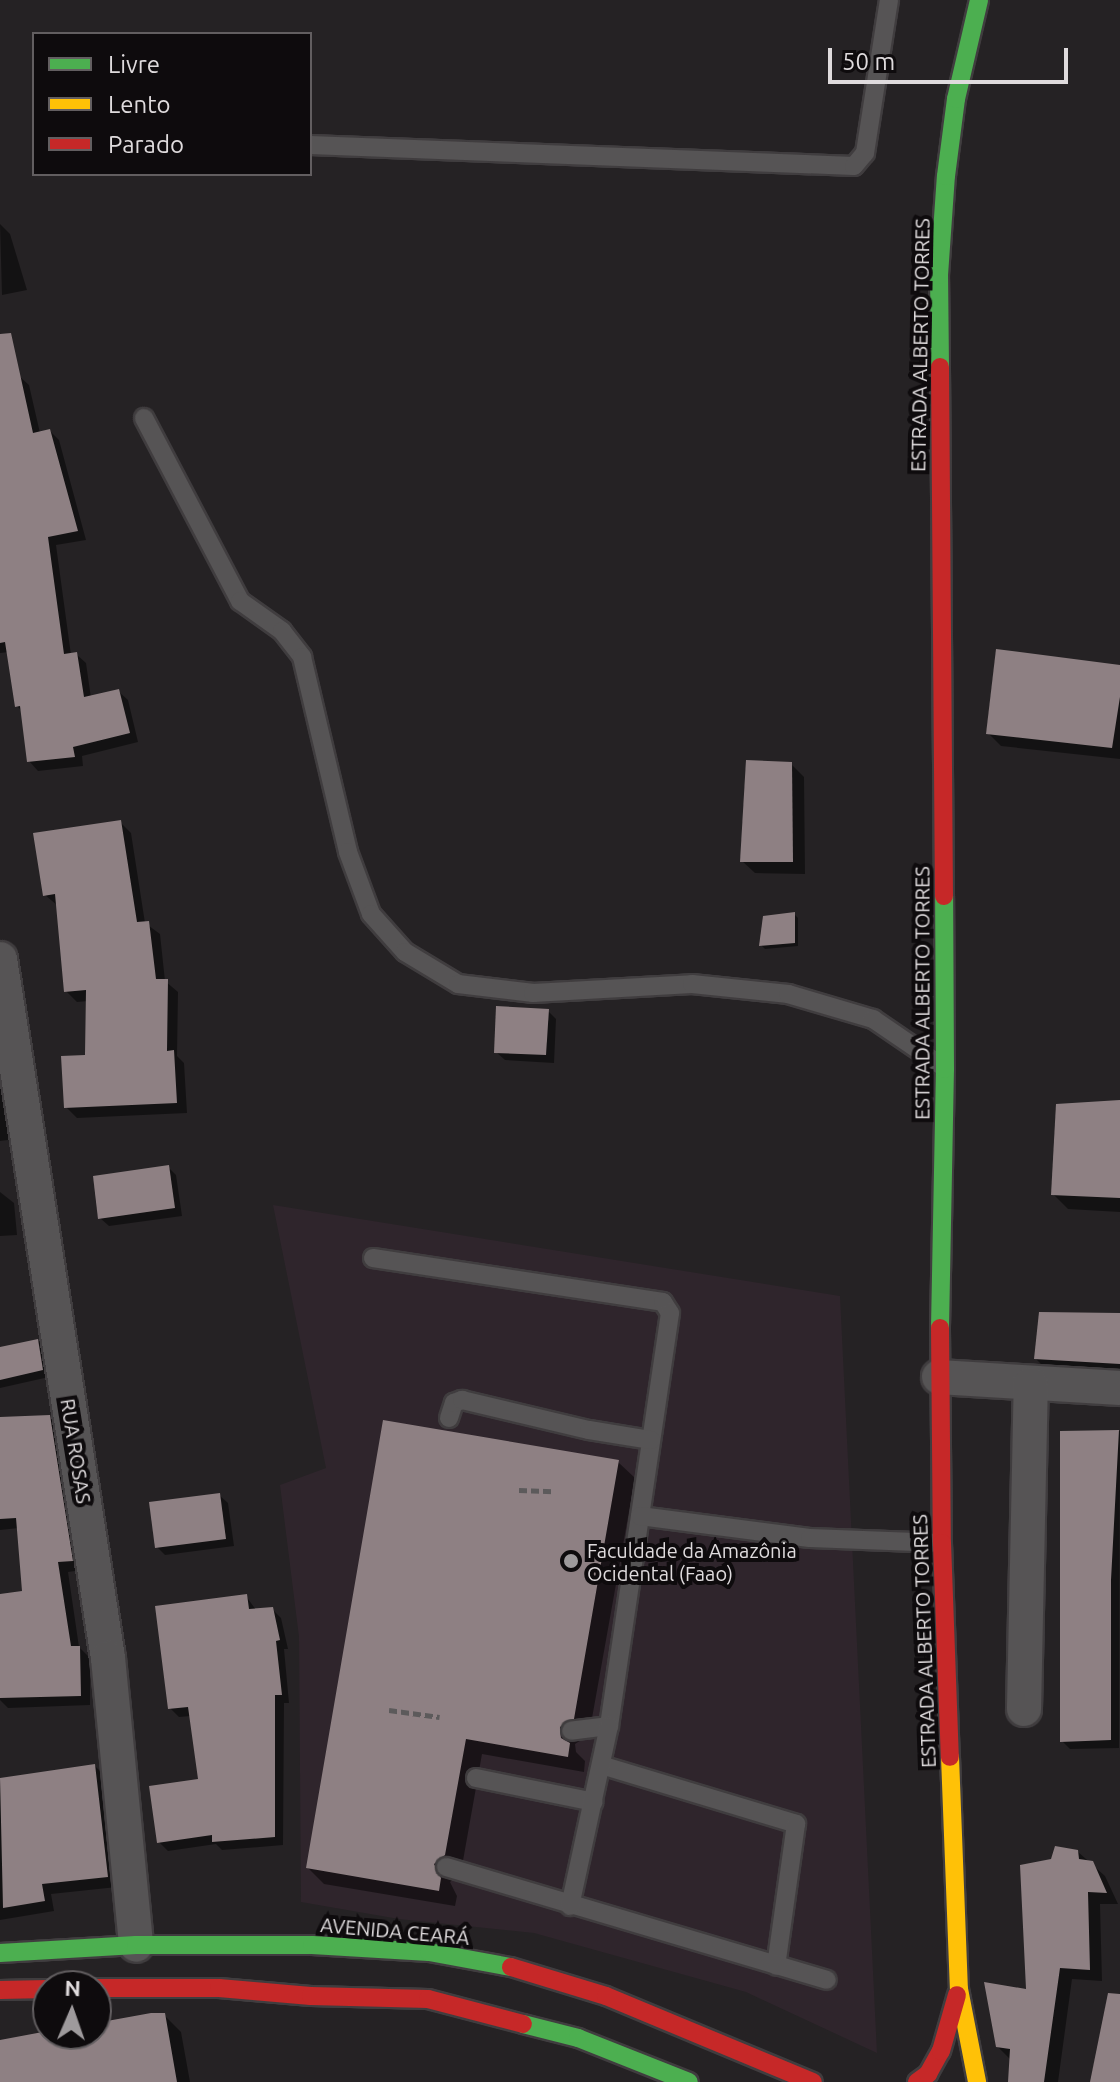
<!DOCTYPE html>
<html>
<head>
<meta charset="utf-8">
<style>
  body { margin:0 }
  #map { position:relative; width:1120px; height:2082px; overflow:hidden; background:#252224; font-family:Ubuntu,sans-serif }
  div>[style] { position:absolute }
  .built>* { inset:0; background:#2f252c }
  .shadow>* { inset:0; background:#0007 }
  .building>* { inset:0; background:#8e8083 }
  .path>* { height:5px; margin-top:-2.5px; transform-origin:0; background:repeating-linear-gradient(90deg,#5c5a5b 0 8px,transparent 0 12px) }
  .roads { filter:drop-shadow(2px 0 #403d3f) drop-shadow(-2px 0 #403d3f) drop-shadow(0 2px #403d3f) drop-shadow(0 -2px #403d3f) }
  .lane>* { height:18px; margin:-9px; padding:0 9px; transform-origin:9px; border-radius:9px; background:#565455 }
  .street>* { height:34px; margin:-17px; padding:0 17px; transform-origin:17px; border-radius:17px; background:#565455 }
  .fast>* { height:18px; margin:-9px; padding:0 9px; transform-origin:9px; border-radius:9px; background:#4caf50 }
  .slow>* { height:18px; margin:-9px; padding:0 9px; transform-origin:9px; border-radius:9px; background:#ffc107 }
  .jam>* { height:18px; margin:-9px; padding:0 9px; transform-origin:9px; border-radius:9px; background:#c62828 }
  .dots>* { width:22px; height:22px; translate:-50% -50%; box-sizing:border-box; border:4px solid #0e0b0d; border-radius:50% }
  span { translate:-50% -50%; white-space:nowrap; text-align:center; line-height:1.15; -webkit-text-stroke:8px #0e0b0d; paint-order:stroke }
  .street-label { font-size:20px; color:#dfdbdd }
  .poi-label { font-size:20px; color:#dfdbdd }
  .left { translate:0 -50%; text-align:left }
  .legend { position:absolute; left:32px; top:32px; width:280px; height:144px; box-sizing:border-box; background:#0e0b0d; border:2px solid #625e60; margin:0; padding:10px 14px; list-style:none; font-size:24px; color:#dfdbdd }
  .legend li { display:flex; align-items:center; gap:16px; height:40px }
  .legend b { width:40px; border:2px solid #625e60 }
  .north { position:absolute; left:32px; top:1970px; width:80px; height:80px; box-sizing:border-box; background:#0e0b0d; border:2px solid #625e60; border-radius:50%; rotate:2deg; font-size:22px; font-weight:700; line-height:32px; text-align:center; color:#dfdbdd }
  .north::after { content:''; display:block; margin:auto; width:28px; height:36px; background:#9e9a9c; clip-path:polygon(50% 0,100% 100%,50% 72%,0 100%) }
  .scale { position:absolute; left:828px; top:48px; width:240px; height:36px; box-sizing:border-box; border:4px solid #dfdbdd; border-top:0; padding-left:10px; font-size:24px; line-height:28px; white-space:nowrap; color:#dfdbdd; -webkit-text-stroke:6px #0e0b0d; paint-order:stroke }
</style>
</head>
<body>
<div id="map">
  <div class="built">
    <i style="clip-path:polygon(273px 1205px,840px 1296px,877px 2053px,746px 1992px,534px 1933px,399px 1919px,301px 1902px,299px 1637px,280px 1485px,326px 1468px)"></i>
  </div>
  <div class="shadow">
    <i style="clip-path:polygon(0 224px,10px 234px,27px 290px,2px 295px)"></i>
    <i style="clip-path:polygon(19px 376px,29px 385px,40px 433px,50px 431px,59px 440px,86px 540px,56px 545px,71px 655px,76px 654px,86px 663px,91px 698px,118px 691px,128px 700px,138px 742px,82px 756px,83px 766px,38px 771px,29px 761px,23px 712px,17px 706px,9px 652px,0 653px,0 379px)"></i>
    <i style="clip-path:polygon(1120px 667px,1120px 759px,1001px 746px,988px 733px)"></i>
    <i style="clip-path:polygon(791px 764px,804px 777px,805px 874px,755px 873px,742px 861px)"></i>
    <i style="clip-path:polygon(120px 822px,131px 833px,145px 923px,160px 934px,165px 981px,178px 992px,177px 1056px,184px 1063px,187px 1113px,77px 1118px,66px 1107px,87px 1057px,88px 1001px,77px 1002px,66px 991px,58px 906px,45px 895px)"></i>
    <i style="clip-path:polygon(795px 915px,798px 918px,798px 946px,765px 949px,762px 946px)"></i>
    <i style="clip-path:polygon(548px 1011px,556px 1019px,554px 1063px,505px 1060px,496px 1052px)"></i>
    <i style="clip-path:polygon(0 1078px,8px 1085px,16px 1139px,0 1141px)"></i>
    <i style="clip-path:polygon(1120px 1102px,1120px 1212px,1068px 1209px,1053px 1194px)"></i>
    <i style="clip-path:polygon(168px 1167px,176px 1175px,182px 1216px,109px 1226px,100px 1218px)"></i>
    <i style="clip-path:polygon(0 1192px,14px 1203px,17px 1235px,0 1236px)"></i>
    <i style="clip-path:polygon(1120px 1313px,1120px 1372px,1044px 1367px,1036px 1359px,1040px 1314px)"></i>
    <i style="clip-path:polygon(38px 1341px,45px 1348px,49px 1377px,0 1388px,0 1356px)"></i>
    <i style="clip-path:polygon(49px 1417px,60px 1428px,82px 1570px,68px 1572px,79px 1647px,90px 1658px,90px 1705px,8px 1708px,0 1700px,0 1596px,24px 1592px,19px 1528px,0 1530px,0 1419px)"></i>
    <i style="clip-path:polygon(1120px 1431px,1119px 1748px,1070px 1749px,1062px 1741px,1062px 1433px)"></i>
    <i style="clip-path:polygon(618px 1462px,635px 1478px,589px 1735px,575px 1744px,576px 1752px,585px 1761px,584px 1772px,482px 1754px,461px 1872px,450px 1882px,457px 1896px,455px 1906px,324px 1884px,308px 1868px)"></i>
    <i style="clip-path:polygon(219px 1495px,228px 1503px,234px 1546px,165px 1555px,157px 1547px)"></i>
    <i style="clip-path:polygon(246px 1596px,256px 1610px,272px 1609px,281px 1618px,288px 1649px,284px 1649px,289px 1703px,284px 1703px,283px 1845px,222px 1850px,216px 1844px,168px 1851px,159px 1842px,200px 1781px,191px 1716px,179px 1717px,170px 1708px)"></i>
    <i style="clip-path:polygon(95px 1766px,105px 1776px,117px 1887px,51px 1894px,54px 1911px,0 1920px,0 1780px)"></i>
    <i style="clip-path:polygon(1077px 1851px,1105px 1876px,1118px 1904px,1100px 1904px,1102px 1981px,1072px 1979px,1058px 2082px,1010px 2082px,1011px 2060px,997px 2046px,1029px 1992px,1052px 1860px)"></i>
    <i style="clip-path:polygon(164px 2015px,181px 2032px,190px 2082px,0 2082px,0 2042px,51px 2034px,96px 2034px,96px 2026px)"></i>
  </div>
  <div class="building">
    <i style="clip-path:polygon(11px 333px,33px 433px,50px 429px,78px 531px,48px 537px,64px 654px,77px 652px,84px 697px,119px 689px,130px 733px,73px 747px,75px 757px,27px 762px,20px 706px,15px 707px,5px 642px,0 643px,0 334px)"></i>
    <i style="clip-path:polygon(996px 649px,1120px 665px,1120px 697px,1112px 748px,986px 734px)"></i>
    <i style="clip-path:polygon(746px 760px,792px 762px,793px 862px,740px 862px)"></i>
    <i style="clip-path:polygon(121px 820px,137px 922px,149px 921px,156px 979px,168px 979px,167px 1051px,174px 1050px,177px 1103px,64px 1108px,61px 1056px,85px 1055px,86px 990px,64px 992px,55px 894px,43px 896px,33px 833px)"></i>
    <i style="clip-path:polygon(795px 912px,795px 943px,759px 946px,763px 916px)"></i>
    <i style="clip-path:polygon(496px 1006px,549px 1009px,546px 1055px,494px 1053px)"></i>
    <i style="clip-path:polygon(1120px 1100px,1120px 1198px,1051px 1195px,1056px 1104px)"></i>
    <i style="clip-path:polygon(169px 1165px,175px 1208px,98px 1219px,93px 1176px)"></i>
    <i style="clip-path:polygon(1039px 1312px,1120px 1313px,1120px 1364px,1034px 1359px)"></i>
    <i style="clip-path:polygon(38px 1339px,43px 1370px,0 1380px,0 1347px)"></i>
    <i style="clip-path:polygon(50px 1415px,73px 1561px,58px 1562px,71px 1646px,80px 1646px,81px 1696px,0 1698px,0 1594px,22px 1591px,16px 1518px,0 1519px,0 1417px)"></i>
    <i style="clip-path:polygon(383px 1420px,619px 1460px,574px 1719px,560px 1727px,561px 1738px,570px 1743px,568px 1757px,466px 1739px,445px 1855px,434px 1864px,441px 1878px,439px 1891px,306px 1868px)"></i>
    <i style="clip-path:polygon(1119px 1430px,1111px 1580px,1111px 1740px,1060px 1742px,1060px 1431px)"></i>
    <i style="clip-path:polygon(220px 1493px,226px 1539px,155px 1548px,149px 1502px)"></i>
    <i style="clip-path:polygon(247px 1594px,249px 1609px,273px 1607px,280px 1640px,276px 1641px,282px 1695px,275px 1695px,275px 1837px,212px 1842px,212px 1835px,157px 1843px,149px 1786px,198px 1779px,188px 1707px,168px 1709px,155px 1606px)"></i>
    <i style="clip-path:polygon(95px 1764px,108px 1877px,42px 1884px,45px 1901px,3px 1908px,0 1778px)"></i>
    <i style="clip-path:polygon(1055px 1846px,1078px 1850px,1079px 1859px,1093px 1861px,1107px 1893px,1088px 1892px,1090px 1970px,1060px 1968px,1044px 2082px,1008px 2082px,1010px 2049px,996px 2047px,984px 1982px,1026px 1989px,1020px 1865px,1051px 1859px)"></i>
    <i style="clip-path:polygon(1108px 1993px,1120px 1994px,1120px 2082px,1090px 2082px)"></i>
    <i style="clip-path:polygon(151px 2013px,165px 2013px,177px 2082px,0 2082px,0 2040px,48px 2031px,48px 2034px,96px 2034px,96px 2023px)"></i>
  </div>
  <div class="path">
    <i style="left:519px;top:1490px;width:34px;rotate:2deg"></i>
    <i style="left:389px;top:1710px;width:51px;rotate:7.8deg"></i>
  </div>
  <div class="roads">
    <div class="lane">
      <i style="left:310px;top:145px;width:544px;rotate:2.21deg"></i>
      <i style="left:854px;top:166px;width:17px;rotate:-50deg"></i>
      <i style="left:865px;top:153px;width:155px;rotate:-81.1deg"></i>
      <i style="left:144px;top:418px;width:207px;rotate:62.3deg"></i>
      <i style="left:240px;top:601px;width:52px;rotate:35.5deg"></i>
      <i style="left:282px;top:631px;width:33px;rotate:52deg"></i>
      <i style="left:302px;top:657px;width:200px;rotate:76.7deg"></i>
      <i style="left:348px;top:852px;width:66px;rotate:69.6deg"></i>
      <i style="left:371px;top:914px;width:51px;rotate:48.2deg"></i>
      <i style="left:405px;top:952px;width:62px;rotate:31.1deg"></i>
      <i style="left:458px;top:984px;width:76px;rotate:6.8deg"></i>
      <i style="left:533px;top:993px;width:159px;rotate:-3.2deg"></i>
      <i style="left:692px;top:984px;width:97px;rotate:5.9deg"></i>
      <i style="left:788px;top:994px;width:89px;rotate:16.4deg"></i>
      <i style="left:873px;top:1019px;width:83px;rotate:34.3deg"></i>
      <i style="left:373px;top:1258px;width:293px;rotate:8.6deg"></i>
      <i style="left:663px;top:1302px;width:13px;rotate:58deg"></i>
      <i style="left:670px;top:1313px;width:417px;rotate:98.4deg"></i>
      <i style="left:609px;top:1726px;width:38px;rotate:173deg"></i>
      <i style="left:449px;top:1418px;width:16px;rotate:-72deg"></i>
      <i style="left:454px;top:1403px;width:9px;rotate:-21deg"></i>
      <i style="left:462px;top:1400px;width:130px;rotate:13.3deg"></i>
      <i style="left:589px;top:1430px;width:63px;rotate:9.2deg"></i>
      <i style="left:640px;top:1516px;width:171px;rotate:7.4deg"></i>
      <i style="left:810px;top:1538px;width:132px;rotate:2.2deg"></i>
      <i style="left:601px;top:1765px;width:204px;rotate:16.8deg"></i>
      <i style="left:796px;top:1824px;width:143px;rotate:98deg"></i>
      <i style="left:476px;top:1778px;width:120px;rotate:11.5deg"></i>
      <i style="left:446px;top:1867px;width:397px;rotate:16.5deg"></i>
      <i style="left:570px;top:1906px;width:184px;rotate:-77.8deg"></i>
    </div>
    <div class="street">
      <i style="left:0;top:959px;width:707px;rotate:81.22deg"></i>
      <i style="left:108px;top:1658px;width:288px;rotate:84.4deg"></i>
      <i style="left:939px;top:1377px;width:181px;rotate:3.5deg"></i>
      <i style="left:1024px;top:1709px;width:325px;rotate:-88.8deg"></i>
    </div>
    <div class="fast">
      <i style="left:940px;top:367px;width:92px;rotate:-90.6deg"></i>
      <i style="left:939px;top:275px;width:99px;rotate:-86deg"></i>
      <i style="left:946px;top:176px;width:78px;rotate:-82.6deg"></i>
      <i style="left:956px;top:99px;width:102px;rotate:-76.9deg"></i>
      <i style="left:940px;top:1328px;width:259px;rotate:-88.9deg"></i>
      <i style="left:945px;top:1069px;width:173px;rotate:-90.3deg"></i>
      <i style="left:0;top:1953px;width:136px;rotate:-3.4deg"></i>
      <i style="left:136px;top:1945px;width:176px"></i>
      <i style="left:312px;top:1945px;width:117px;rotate:3.4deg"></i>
      <i style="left:429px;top:1952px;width:83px;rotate:10.4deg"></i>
      <i style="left:523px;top:2024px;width:57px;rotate:14.3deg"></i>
      <i style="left:578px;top:2038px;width:119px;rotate:21.6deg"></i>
    </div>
    <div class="slow">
      <i style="left:950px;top:1757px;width:232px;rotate:87.8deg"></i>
      <i style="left:959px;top:1989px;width:95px;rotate:79deg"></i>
    </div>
    <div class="jam">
      <i style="left:940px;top:367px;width:529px;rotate:89.57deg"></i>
      <i style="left:940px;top:1328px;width:215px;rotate:89.5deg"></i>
      <i style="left:942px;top:1543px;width:214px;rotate:87.9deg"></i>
      <i style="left:511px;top:1967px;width:99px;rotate:17deg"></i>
      <i style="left:606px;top:1996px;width:224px;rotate:22.6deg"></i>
      <i style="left:96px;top:1988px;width:123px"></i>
      <i style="left:219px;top:1988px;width:92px;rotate:5deg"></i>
      <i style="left:311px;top:1996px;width:117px;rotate:1.5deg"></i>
      <i style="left:428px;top:1999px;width:98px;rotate:14.7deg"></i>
      <i style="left:0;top:1990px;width:48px;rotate:-1.2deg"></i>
      <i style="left:917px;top:2082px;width:14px;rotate:-36deg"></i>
      <i style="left:928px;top:2074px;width:26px;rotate:-61deg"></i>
      <i style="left:941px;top:2051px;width:58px;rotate:-74.1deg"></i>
    </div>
  </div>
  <div class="dots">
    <i style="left:571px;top:1561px;background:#9e9a9c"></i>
  </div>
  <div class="street-label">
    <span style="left:920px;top:345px;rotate:-89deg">ESTRADA ALBERTO TORRES</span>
    <span style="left:922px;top:993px;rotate:-90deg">ESTRADA ALBERTO TORRES</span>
    <span style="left:76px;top:1451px;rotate:81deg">RUA ROSAS</span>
    <span style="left:924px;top:1641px;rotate:-92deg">ESTRADA ALBERTO TORRES</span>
    <span style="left:395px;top:1931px;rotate:5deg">AVENIDA CEARÁ</span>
  </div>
  <div class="poi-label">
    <span class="left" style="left:587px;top:1562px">Faculdade da Amazônia<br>Ocidental (Faao)</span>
  </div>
  <ul class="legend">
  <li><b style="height:10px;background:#4caf50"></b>Livre</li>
  <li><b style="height:10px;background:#ffc107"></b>Lento</li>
  <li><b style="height:10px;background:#c62828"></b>Parado</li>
  </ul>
  <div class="north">N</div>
  <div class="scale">50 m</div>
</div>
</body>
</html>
